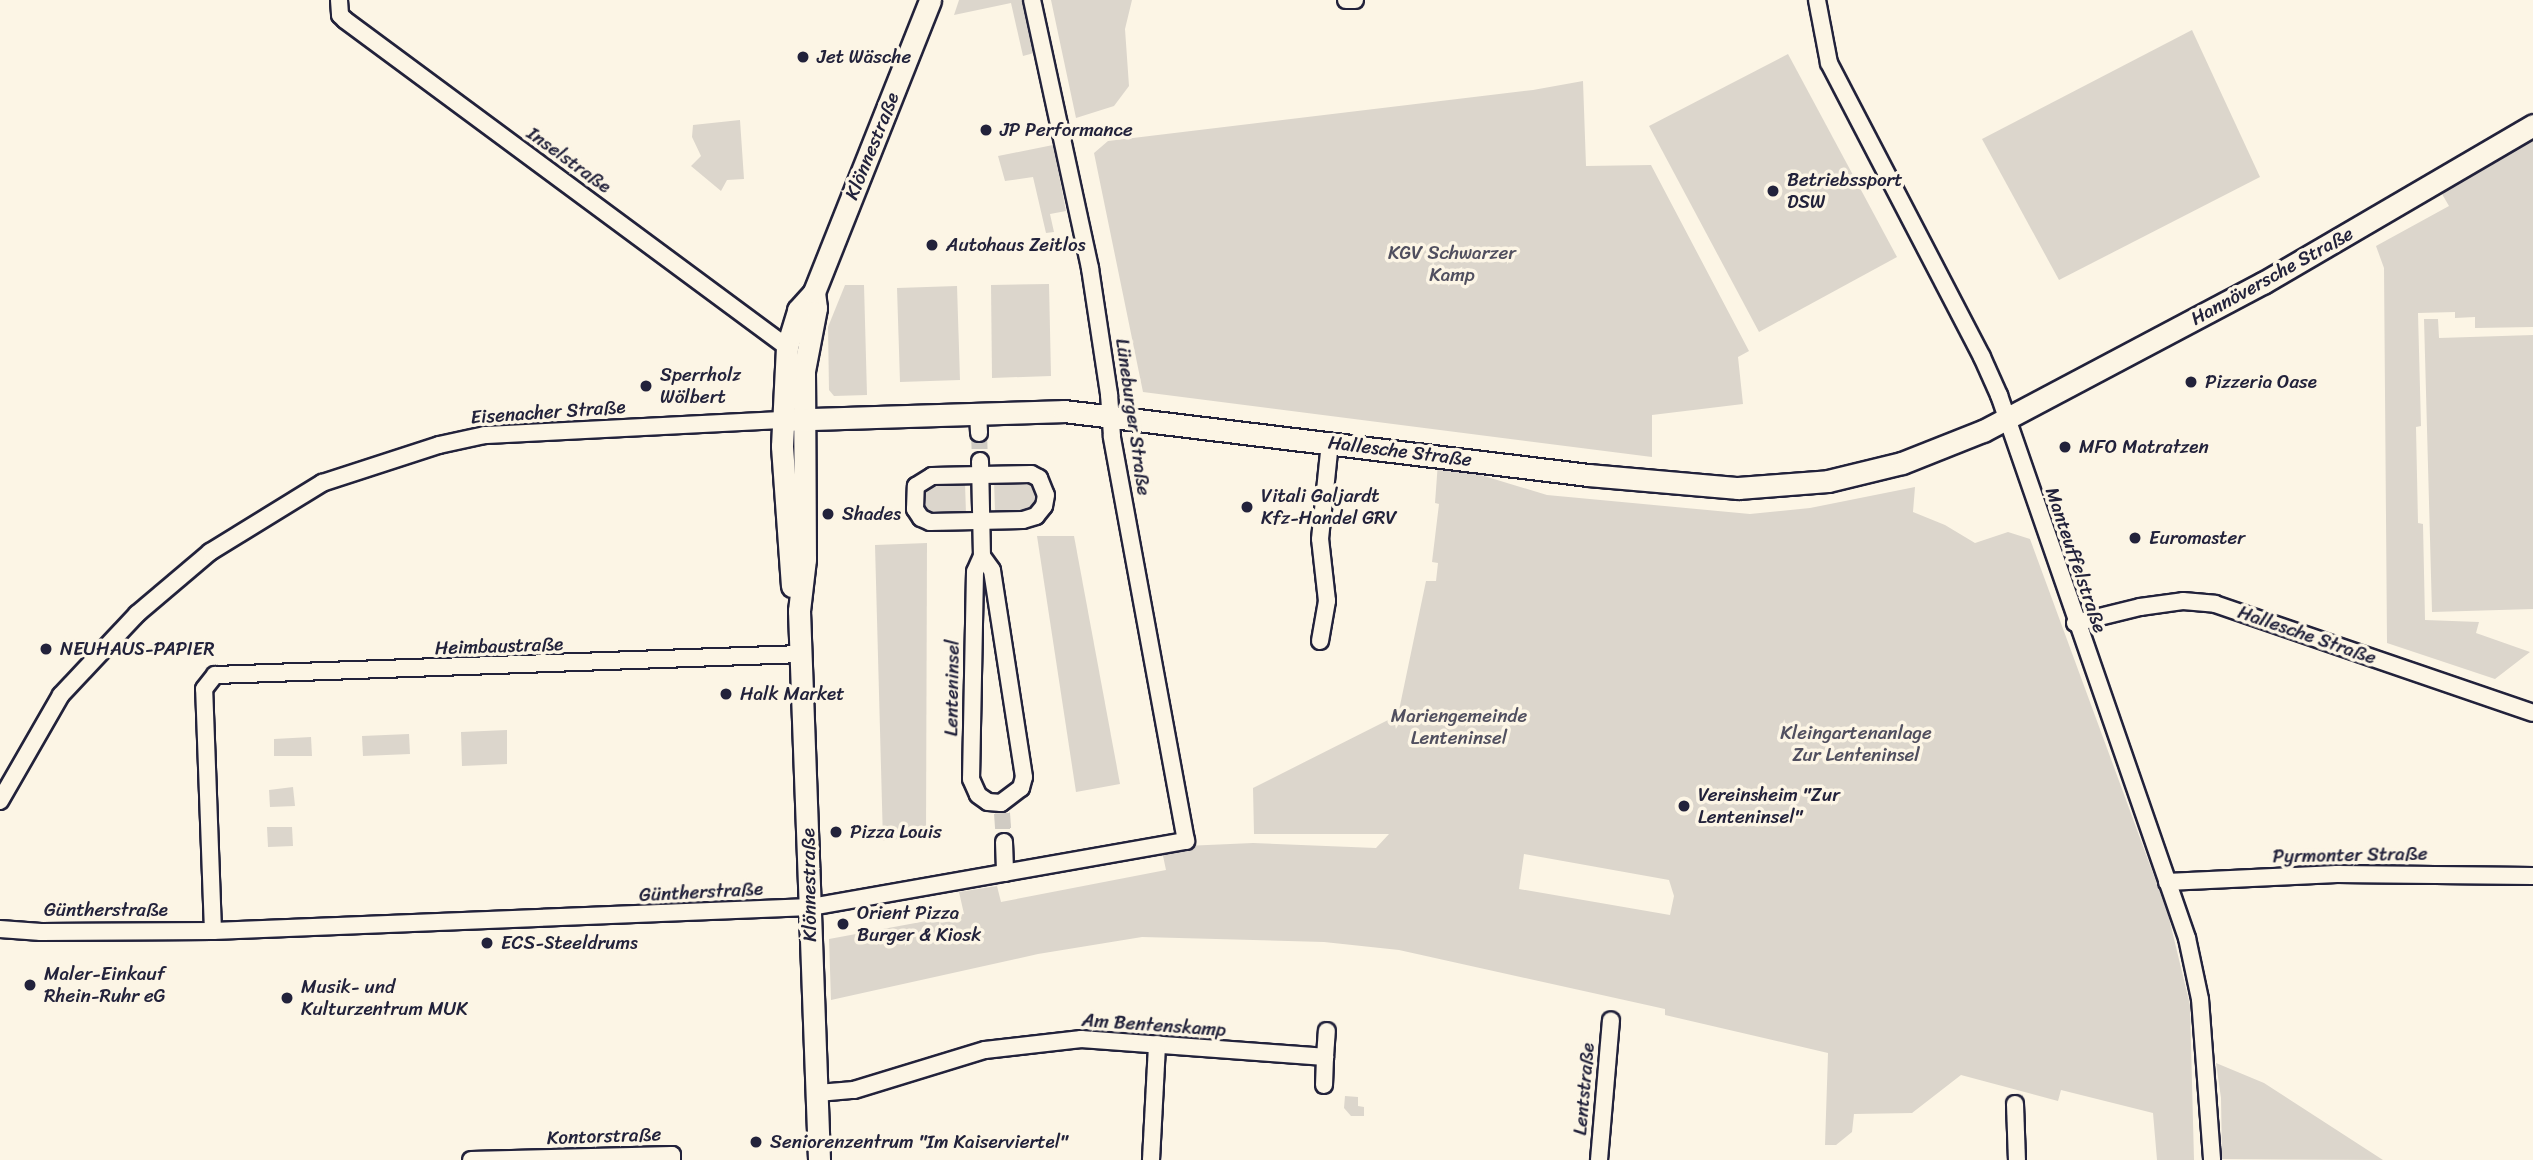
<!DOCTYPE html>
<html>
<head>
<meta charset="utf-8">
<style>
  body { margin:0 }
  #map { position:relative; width:2533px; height:1160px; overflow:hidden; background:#fcf5e5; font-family:Sriracha,sans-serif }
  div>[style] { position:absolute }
  .green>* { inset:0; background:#dcd6cc }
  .street-tunnel>* { height:16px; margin-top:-8px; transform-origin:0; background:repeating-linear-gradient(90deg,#d0cbc3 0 16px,transparent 0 24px) }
  .roads { filter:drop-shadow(2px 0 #22223b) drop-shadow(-2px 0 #22223b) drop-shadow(0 2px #22223b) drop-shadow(0 -2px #22223b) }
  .street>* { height:16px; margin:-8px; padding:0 8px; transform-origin:8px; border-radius:8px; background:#fcf5e5 }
  .secondary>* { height:21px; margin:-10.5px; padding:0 10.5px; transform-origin:10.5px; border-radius:10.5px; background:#fcf5e5 }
  .dots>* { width:19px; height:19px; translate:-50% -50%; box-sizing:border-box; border:4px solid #fcf5e5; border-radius:50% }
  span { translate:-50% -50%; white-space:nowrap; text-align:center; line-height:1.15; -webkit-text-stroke:7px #fcf5e5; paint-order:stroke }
  .poi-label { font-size:19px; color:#22223b }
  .left { translate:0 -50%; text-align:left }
  .street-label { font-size:19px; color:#22223b }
  .park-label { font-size:19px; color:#504f5f }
</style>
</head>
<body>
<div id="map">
  <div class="green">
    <i style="clip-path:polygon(959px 0,1022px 0,1034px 53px,1023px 56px,1011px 3px,954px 15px)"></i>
    <i style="clip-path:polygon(1051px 0,1132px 0,1125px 29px,1129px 86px,1114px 106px,1076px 118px)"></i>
    <i style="clip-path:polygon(2192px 30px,2260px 177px,2059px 280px,1982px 139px)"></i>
    <i style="clip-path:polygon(1788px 54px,1897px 257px,1759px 332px,1649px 126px)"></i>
    <i style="clip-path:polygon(1583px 81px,1586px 166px,1651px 165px,1749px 351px,1738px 357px,1743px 404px,1652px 415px,1652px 457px,1143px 392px,1094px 153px,1108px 141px,1533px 90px)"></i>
    <i style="clip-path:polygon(740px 120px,744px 179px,727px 180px,721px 191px,691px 166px,701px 156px,692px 137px,693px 125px)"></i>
    <i style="clip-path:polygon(2533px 138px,2533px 327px,2475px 328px,2475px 317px,2455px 318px,2455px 312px,2418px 313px,2421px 426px,2416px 427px,2418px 523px,2423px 524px,2425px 620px,2479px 622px,2476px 633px,2530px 652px,2495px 679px,2387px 643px,2384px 268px,2376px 246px,2449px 206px,2442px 194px)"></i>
    <i style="clip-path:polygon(1053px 145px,1066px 211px,1050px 214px,1054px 232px,1046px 233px,1033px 177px,1005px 181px,998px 156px)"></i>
    <i style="clip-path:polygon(1049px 284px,1051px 376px,992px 378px,991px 285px)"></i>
    <i style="clip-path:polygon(845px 285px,864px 285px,867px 395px,834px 396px,829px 390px,828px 327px)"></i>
    <i style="clip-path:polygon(957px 286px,960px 380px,900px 382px,897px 288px)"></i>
    <i style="clip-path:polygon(2424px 319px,2438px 319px,2439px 338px,2533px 335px,2533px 609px,2432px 612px)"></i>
    <i style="clip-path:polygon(evenodd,1438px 462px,1547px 495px,1750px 514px,1810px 508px,1915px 487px,1913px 512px,1945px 525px,1975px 543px,2008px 532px,2030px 539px,2168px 914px,2190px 1005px,2194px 1160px,2157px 1160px,2153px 1113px,2061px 1090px,2058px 1101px,1961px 1075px,1912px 1113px,1854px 1114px,1852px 1132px,1836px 1145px,1825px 1145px,1828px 1053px,1665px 1015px,1665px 1009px,1399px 950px,1324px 942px,1142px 937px,1038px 954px,831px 1000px,829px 939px,964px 914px,959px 892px,997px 886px,1001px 902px,1166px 870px,1162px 851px,1185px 846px,1253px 843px,1376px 848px,1389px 834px,1254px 834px,1253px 788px,1398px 715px,1426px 581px,1436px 581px,1438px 563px,1432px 562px,1439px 504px,1435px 503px,1438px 462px,1524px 854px,1669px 880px,1674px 896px,1670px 915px,1519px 889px,1524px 854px)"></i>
    <i style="clip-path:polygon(994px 480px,1031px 480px,1040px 493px,1033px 512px,999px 516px,995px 512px)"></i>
    <i style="clip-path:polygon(965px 482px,966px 515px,927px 515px,920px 506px,922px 488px,928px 483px)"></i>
    <i style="clip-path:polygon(1037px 536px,1074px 536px,1120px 784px,1076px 792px)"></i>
    <i style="clip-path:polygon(927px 543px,926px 835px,883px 841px,875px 545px)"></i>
    <i style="clip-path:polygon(507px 730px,507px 764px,462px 766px,461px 732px)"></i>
    <i style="clip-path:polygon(409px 734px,410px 754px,363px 756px,362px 736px)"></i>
    <i style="clip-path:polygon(311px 737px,312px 756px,274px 756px,274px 739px)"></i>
    <i style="clip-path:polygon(293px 787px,295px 806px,270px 807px,269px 790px)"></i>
    <i style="clip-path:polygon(267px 827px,292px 827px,293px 846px,268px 847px)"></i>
    <i style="clip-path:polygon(2216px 1063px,2264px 1083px,2383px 1160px,2222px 1159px,2221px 1098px)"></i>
    <i style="clip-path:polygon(1345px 1096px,1358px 1097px,1358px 1106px,1364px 1107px,1364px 1116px,1351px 1116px,1344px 1108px)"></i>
  </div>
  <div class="street-tunnel">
    <i style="left:979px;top:433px;width:28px;rotate:88deg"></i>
    <i style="left:1002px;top:813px;width:29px;rotate:86deg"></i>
  </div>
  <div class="roads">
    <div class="street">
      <i style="left:339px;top:0;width:15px;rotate:86deg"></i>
      <i style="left:340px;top:15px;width:7px;rotate:45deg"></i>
      <i style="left:345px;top:20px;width:550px;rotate:36.49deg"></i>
      <i style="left:1346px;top:0;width:9px"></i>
      <i style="left:1817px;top:0;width:64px;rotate:79.2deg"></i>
      <i style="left:1829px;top:63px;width:331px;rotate:62.5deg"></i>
      <i style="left:1982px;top:357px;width:42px;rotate:65.9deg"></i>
      <i style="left:1999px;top:395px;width:575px;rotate:70.9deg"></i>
      <i style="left:2187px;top:938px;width:62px;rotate:78deg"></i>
      <i style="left:2200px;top:999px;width:161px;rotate:85.7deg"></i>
      <i style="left:978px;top:413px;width:20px;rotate:87deg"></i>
      <i style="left:980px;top:461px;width:95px;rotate:88.8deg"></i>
      <i style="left:982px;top:556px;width:17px;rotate:114deg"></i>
      <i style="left:975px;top:572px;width:207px;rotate:91.1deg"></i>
      <i style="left:971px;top:779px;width:17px;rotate:66deg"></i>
      <i style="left:978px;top:795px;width:12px;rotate:35deg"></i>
      <i style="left:988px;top:802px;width:13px;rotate:4deg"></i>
      <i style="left:1001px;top:803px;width:25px;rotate:-37deg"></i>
      <i style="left:1021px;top:788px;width:11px;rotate:-75deg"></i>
      <i style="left:1024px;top:777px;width:209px;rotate:-98.8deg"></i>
      <i style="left:992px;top:570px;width:17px;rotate:-126deg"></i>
      <i style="left:1031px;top:474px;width:9px;rotate:27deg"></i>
      <i style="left:1039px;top:478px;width:18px;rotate:68deg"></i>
      <i style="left:1046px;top:495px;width:11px;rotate:100deg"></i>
      <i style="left:1044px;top:506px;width:13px;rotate:129deg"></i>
      <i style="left:1036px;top:516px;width:14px;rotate:163deg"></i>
      <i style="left:1023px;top:520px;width:93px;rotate:178.8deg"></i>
      <i style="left:930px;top:522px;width:10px;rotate:-156deg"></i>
      <i style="left:921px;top:518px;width:11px;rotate:-124deg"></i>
      <i style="left:915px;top:509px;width:23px;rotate:-88deg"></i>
      <i style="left:916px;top:486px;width:19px;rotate:-32deg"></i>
      <i style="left:932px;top:476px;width:99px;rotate:-1.2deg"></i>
      <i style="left:2075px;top:623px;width:67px;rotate:-13.8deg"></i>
      <i style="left:2140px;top:607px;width:43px;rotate:-7.9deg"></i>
      <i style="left:2183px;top:601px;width:32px;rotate:5deg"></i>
      <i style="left:2215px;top:604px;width:336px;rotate:18.9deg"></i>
      <i style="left:1320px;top:641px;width:41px;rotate:-80.1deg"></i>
      <i style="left:1327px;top:601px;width:62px;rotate:-96.4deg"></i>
      <i style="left:1320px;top:539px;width:98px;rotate:-84.1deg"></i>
      <i style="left:0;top:801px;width:122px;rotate:-60.1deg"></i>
      <i style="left:61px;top:695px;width:111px;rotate:-46.8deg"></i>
      <i style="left:137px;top:614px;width:96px;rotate:-40.3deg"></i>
      <i style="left:210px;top:552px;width:132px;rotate:-31.6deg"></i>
      <i style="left:322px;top:483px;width:123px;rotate:-18deg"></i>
      <i style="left:439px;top:445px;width:47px;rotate:-12.3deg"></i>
      <i style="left:485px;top:435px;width:298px;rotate:-2.9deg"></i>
      <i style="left:1004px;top:842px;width:31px;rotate:88deg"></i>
      <i style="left:2167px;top:882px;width:170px;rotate:-2.7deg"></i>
      <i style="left:2337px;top:874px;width:196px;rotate:0.6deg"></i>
      <i style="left:0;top:929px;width:41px;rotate:4.2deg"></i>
      <i style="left:41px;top:932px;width:172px;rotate:-0.3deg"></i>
      <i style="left:213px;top:931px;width:598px;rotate:-2.3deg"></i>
      <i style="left:811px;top:907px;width:381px;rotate:-10deg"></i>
      <i style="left:1186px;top:841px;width:412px;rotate:-100.4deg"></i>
      <i style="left:1112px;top:436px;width:42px;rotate:-94.1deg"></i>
      <i style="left:1109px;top:394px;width:127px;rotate:-98.6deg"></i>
      <i style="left:1090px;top:268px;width:274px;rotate:-102.2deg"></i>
      <i style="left:213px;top:931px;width:242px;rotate:-92.1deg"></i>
      <i style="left:204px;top:689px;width:18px;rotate:-52deg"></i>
      <i style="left:215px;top:675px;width:587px;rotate:-2.05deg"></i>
      <i style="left:1325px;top:1057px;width:26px;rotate:-86deg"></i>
      <i style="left:818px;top:1093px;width:36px;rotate:-5deg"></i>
      <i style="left:854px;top:1090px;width:137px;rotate:-17deg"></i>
      <i style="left:985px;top:1050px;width:97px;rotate:-6.5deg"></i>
      <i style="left:1081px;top:1039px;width:245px;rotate:4.2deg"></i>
      <i style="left:1325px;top:1057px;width:28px;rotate:92deg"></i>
      <i style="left:2015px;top:1104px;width:56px;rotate:88deg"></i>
      <i style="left:471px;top:1160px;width:201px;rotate:-1.4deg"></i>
      <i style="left:672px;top:1155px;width:5px;rotate:90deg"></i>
      <i style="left:1151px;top:1160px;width:116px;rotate:-87deg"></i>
      <i style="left:1599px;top:1160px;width:140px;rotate:-85.1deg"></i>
    </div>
    <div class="secondary">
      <i style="left:814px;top:292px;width:16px;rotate:83deg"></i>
      <i style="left:816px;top:308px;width:64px;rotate:100.8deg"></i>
      <i style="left:804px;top:371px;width:188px;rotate:89.7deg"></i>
      <i style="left:805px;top:559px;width:52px;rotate:96.6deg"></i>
      <i style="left:799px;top:611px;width:549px;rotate:87.91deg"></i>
      <i style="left:783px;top:420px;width:281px;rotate:-1.8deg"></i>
      <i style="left:1064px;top:411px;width:528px;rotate:6.96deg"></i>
      <i style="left:1588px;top:475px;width:151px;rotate:5deg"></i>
      <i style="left:1738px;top:488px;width:90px;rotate:-4.4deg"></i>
      <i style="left:1828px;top:481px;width:76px;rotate:-13.7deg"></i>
      <i style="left:1902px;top:463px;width:87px;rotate:-21.6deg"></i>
      <i style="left:1983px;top:431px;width:317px;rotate:-27.9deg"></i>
      <i style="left:2263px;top:283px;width:313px;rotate:-30.3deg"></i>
      <i style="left:792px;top:586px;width:140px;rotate:-94.1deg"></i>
      <i style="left:782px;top:446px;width:99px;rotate:-87.1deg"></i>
      <i style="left:787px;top:347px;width:39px;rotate:-73deg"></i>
      <i style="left:798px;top:310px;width:24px;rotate:-48deg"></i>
      <i style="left:814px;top:292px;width:314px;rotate:-68.3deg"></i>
    </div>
  </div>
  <div class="dots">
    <i style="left:803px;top:57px;background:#22223b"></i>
    <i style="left:986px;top:130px;background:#22223b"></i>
    <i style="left:1773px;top:191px;background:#22223b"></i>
    <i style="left:932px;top:245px;background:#22223b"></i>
    <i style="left:2191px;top:382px;background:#22223b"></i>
    <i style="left:646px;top:386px;background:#22223b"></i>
    <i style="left:2065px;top:447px;background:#22223b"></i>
    <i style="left:1247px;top:507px;background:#22223b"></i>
    <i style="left:828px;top:514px;background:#22223b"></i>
    <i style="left:2135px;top:538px;background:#22223b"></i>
    <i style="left:46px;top:649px;background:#22223b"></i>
    <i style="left:726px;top:694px;background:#22223b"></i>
    <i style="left:1684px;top:806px;background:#22223b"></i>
    <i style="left:836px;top:832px;background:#22223b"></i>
    <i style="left:843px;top:924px;background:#22223b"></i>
    <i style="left:487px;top:943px;background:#22223b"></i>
    <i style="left:30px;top:985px;background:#22223b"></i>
    <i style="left:287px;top:998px;background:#22223b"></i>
    <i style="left:756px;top:1142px;background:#22223b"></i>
  </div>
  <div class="poi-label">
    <span class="left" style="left:817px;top:57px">Jet Wäsche</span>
    <span class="left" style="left:1000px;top:130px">JP Performance</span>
    <span class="left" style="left:1787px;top:191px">Betriebssport<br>DSW</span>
    <span class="left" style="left:946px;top:245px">Autohaus Zeitlos</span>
    <span class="left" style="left:660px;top:386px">Sperrholz<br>Wölbert</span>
    <span class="left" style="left:2205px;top:382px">Pizzeria Oase</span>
    <span class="left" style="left:2079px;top:447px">MFO Matratzen</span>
    <span class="left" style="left:1261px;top:507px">Vitali Galjardt<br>Kfz-Handel GRV</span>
    <span class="left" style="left:842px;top:514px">Shades</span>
    <span class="left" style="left:2149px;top:538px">Euromaster</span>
    <span class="left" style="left:60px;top:649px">NEUHAUS-PAPIER</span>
    <span class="left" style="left:740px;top:694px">Halk Market</span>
    <span class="left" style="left:1698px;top:806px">Vereinsheim "Zur<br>Lenteninsel"</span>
    <span class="left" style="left:850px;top:832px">Pizza Louis</span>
    <span class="left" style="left:857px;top:924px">Orient Pizza<br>Burger &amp; Kiosk</span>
    <span class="left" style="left:501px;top:943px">ECS-Steeldrums</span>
    <span class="left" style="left:44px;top:985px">Maler-Einkauf<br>Rhein-Ruhr eG</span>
    <span class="left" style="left:301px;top:998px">Musik- und<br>Kulturzentrum MUK</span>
    <span class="left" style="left:770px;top:1142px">Seniorenzentrum "Im Kaiserviertel"</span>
  </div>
  <div class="street-label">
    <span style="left:872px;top:146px;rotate:-68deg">Klönnestraße</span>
    <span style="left:569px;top:160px;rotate:36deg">Inselstraße</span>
    <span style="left:2272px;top:276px;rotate:-29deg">Hannöversche Straße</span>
    <span style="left:548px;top:412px;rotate:-4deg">Eisenacher Straße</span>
    <span style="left:1133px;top:417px;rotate:82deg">Lüneburger Straße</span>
    <span style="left:1400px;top:451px;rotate:7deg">Hallesche Straße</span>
    <span style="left:2076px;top:560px;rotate:71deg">Manteuffelstraße</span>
    <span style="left:2307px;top:635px;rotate:19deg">Hallesche Straße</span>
    <span style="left:499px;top:646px;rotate:-2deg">Heimbaustraße</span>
    <span style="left:952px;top:688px;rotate:-89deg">Lenteninsel</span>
    <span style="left:2350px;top:855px;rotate:-1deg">Pyrmonter Straße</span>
    <span style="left:809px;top:885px;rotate:-91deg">Klönnestraße</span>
    <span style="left:701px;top:892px;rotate:-3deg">Güntherstraße</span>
    <span style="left:106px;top:910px">Güntherstraße</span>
    <span style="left:1154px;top:1025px;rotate:4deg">Am Bentenskamp</span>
    <span style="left:1584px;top:1089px;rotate:-85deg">Lentstraße</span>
    <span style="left:604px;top:1136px;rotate:-2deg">Kontorstraße</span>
  </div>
  <div class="park-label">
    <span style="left:1452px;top:264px">KGV Schwarzer<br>Kamp</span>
    <span style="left:1459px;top:727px">Mariengemeinde<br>Lenteninsel</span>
    <span style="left:1856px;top:744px">Kleingartenanlage<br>Zur Lenteninsel</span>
  </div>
</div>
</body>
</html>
